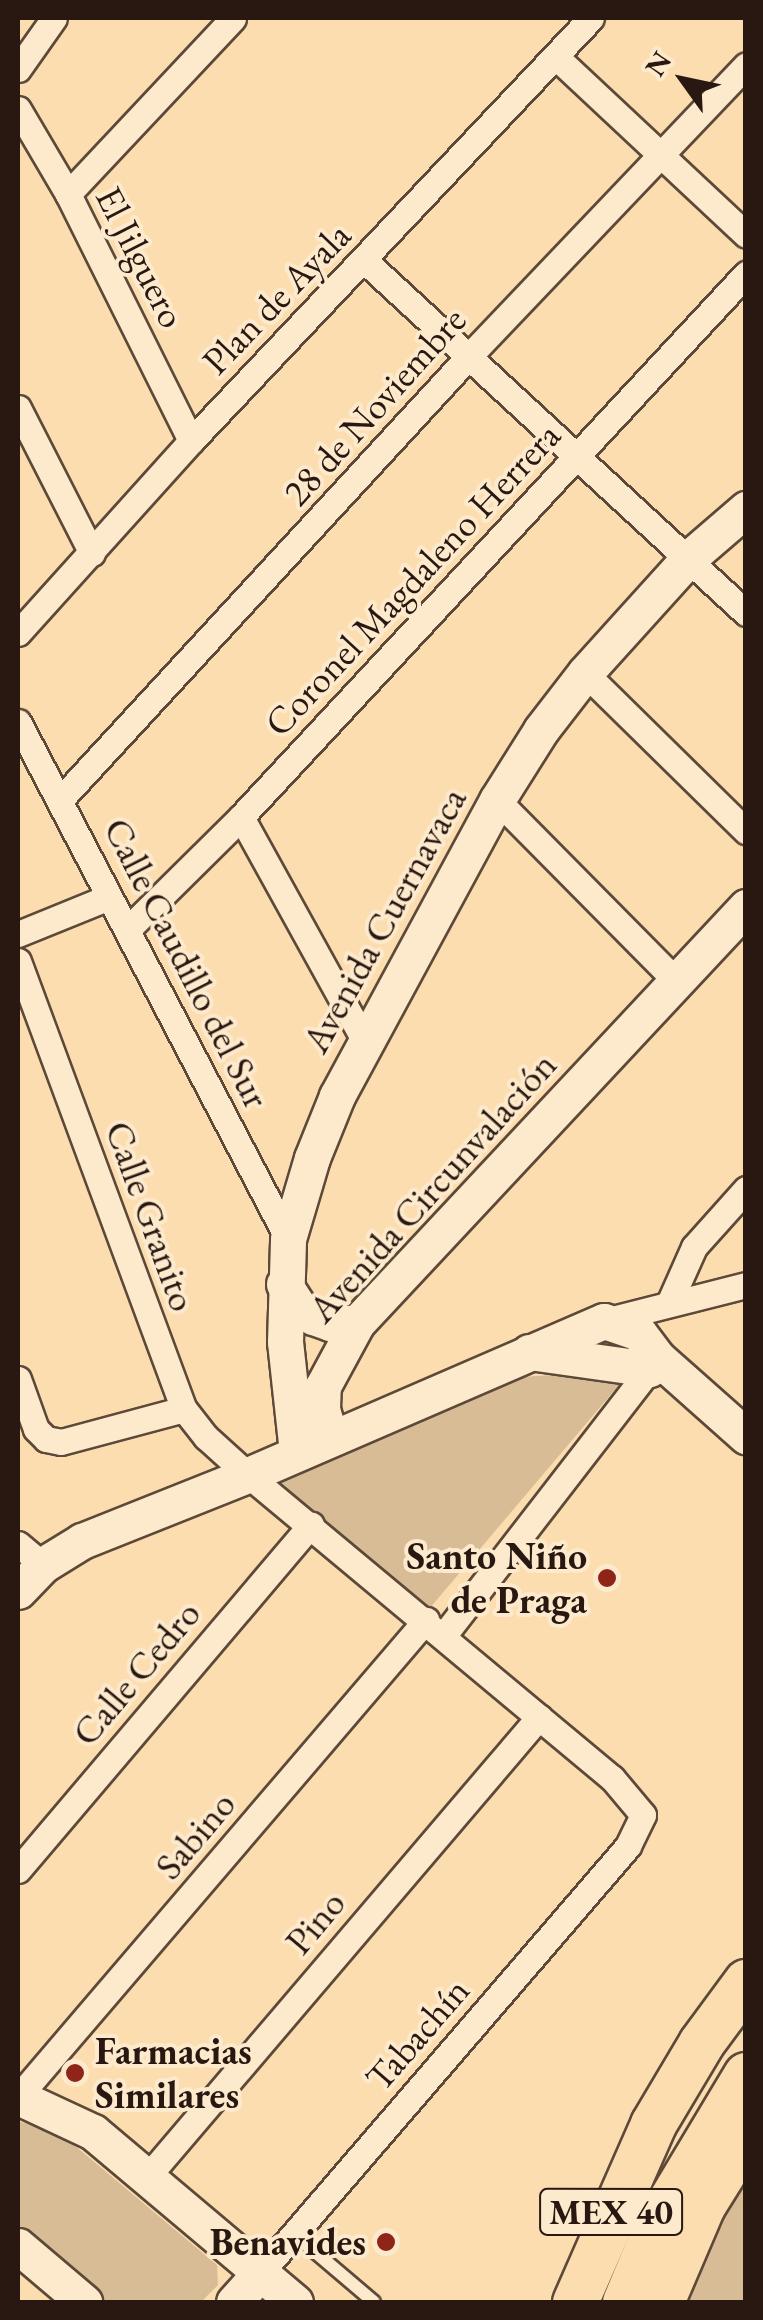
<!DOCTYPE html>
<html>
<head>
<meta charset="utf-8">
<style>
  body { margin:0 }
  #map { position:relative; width:763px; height:2320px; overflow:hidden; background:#fcddb0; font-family:"EB Garamond",serif }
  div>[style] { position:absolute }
  .green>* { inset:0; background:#d8bc95 }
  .roads { filter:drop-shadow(2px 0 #5d4939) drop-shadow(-2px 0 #5d4939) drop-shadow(0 2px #5d4939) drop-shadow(0 -2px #5d4939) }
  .lane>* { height:12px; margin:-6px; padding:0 6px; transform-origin:6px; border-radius:6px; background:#fde9cc }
  .street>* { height:25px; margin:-12.5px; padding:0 12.5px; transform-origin:12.5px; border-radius:12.5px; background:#fde9cc }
  .secondary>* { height:35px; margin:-17.5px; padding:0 17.5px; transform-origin:17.5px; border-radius:17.5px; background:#fde9cc }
  .highway>* { height:45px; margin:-22.5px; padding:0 22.5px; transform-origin:22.5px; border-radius:22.5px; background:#fcddb0 }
  .dots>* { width:28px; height:28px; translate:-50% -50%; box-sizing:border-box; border:5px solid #fde9cc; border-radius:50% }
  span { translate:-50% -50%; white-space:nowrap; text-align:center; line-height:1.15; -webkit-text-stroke:8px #fde9cc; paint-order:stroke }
  .shield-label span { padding:2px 8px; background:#fde9cc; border:2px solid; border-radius:8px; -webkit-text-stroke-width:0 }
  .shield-label { font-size:35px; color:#281811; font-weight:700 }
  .street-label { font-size:38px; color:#281811 }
  .poi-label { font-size:38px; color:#281811; font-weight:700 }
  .right { translate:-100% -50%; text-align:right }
  .left { translate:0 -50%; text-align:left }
  .frame { position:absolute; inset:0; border:20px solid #281811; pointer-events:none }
  .north { position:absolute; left:633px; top:30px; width:100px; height:100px; -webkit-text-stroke:8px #fde9cc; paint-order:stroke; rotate:303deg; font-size:28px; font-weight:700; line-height:40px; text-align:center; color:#281811 }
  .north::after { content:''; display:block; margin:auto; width:35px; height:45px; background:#281811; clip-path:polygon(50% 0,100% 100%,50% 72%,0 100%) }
</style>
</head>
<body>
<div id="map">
  <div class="green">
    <i style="clip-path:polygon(584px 1373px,624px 1379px,429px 1609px,281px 1483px,521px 1377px)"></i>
    <i style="clip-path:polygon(18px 2121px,61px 2134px,217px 2265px,218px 2285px,201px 2302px,105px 2302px,18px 2229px)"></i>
    <i style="clip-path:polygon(745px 2162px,745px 2302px,678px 2302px)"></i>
  </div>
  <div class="roads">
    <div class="lane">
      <i style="left:294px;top:2234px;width:105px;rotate:40.4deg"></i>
    </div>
    <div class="street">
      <i style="left:556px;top:57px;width:260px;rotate:43.1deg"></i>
      <i style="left:18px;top:69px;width:62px;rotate:-54.8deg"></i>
      <i style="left:18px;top:109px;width:99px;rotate:59.5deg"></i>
      <i style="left:68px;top:194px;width:276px;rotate:63.5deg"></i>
      <i style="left:68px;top:194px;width:241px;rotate:-46.8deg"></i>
      <i style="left:365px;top:261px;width:519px;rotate:42.73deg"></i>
      <i style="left:18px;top:408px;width:163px;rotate:63deg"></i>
      <i style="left:18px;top:633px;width:258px;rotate:-48deg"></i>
      <i style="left:191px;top:441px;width:582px;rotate:-46.6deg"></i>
      <i style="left:585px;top:673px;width:226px;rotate:44.5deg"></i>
      <i style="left:18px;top:722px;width:583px;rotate:62.42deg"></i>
      <i style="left:60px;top:800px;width:605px;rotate:-47.34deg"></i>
      <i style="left:470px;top:355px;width:400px;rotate:-46.4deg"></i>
      <i style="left:497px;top:800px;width:256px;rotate:45.3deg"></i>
      <i style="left:241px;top:817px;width:257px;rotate:61.1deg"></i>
      <i style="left:127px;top:930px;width:161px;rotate:-44.7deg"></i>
      <i style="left:241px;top:817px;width:742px;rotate:-47.08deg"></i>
      <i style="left:18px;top:934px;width:98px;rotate:-22.1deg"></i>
      <i style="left:18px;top:961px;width:478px;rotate:69.7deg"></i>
      <i style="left:184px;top:1409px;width:36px;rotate:52deg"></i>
      <i style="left:206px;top:1437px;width:57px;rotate:42.1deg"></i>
      <i style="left:248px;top:1475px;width:474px;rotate:39.8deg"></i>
      <i style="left:612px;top:1778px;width:48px;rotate:50deg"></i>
      <i style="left:643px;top:1815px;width:34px;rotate:116deg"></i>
      <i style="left:628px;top:1846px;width:561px;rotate:130.73deg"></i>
      <i style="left:670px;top:1301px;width:59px;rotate:-66deg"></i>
      <i style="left:694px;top:1247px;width:78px;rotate:-48.1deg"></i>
      <i style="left:604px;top:1321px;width:146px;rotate:-14.2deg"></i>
      <i style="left:18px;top:1379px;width:53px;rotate:70.2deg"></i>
      <i style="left:36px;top:1429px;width:14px;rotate:45deg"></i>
      <i style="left:46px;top:1439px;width:15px;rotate:11deg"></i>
      <i style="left:61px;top:1442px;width:127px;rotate:-15deg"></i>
      <i style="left:18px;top:1544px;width:33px;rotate:40deg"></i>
      <i style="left:444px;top:1635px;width:350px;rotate:-52.3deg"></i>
      <i style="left:18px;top:1870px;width:453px;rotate:-49.7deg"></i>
      <i style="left:18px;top:2097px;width:628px;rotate:-49.46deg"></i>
      <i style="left:148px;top:2176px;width:603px;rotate:-49.57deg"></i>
    </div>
    <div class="secondary">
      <i style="left:284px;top:1284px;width:31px;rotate:57deg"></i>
      <i style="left:301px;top:1310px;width:14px;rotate:30deg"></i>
      <i style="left:313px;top:1317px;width:18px;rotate:19deg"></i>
      <i style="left:330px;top:1323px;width:27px"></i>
      <i style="left:529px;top:1352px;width:122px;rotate:8deg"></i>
      <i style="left:330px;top:1437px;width:29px;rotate:-106deg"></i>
      <i style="left:322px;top:1409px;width:23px;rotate:-88deg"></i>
      <i style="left:323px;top:1386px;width:72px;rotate:-61.6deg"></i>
      <i style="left:357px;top:1323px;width:570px;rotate:-46.92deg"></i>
      <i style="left:297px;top:1452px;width:111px;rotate:-96.2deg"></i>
      <i style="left:285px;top:1342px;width:103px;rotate:-88.3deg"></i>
      <i style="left:288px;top:1239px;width:84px;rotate:-73.5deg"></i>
      <i style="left:312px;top:1158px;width:67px;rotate:-68deg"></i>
      <i style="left:337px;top:1096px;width:336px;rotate:-61.6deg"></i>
      <i style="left:497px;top:800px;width:83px;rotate:-57.8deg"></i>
      <i style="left:541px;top:730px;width:72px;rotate:-52.3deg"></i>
      <i style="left:585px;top:673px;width:154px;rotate:-47.9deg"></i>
      <i style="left:688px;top:559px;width:77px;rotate:-40.8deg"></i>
      <i style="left:18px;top:1591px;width:36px;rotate:-46deg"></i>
      <i style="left:43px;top:1565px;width:46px;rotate:-31.6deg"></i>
      <i style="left:82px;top:1541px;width:179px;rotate:-21.7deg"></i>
      <i style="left:248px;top:1475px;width:388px;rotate:-23.4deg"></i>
      <i style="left:604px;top:1321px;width:37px;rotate:19deg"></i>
      <i style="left:639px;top:1333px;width:31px;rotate:53deg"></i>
      <i style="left:658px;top:1358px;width:118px;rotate:41.6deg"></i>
      <i style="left:18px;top:2097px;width:83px;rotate:25deg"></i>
      <i style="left:93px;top:2132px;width:264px;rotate:40.1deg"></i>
      <i style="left:18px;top:2246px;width:87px;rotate:40.3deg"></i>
      <i style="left:234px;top:2302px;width:42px;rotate:-47.9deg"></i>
    </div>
    <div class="highway">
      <i style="left:575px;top:2302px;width:194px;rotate:-66.3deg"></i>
      <i style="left:653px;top:2124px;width:94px;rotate:-59.3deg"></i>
      <i style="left:701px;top:2043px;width:76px;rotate:-53.6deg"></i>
      <i style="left:625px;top:2302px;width:91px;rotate:-67.4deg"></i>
      <i style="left:660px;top:2218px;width:167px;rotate:-59deg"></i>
      <i style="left:661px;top:2302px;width:104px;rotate:-66.9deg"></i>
      <i style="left:702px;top:2206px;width:84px;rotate:-58.2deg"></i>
    </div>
  </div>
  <div class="dots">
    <i style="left:607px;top:1578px;background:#8f2418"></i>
    <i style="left:75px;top:2073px;background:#8f2418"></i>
    <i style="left:386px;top:2242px;background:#8f2418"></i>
  </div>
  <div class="shield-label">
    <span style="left:611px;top:2212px">MEX 40</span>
  </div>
  <div class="street-label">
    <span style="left:141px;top:257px;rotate:63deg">El Jilguero</span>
    <span style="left:276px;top:298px;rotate:-46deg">Plan de Ayala</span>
    <span style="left:374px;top:406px;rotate:-48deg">28 de Noviembre</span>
    <span style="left:412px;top:579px;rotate:-47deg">Coronel Magdaleno Herrera</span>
    <span style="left:384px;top:920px;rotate:-61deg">Avenida Cuernavaca</span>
    <span style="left:187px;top:963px;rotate:63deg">Calle Caudillo del Sur</span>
    <span style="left:432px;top:1187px;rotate:-48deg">Avenida Circunvalación</span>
    <span style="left:151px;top:1216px;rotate:70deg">Calle Granito</span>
    <span style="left:136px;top:1673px;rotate:-50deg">Calle Cedro</span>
    <span style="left:195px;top:1835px;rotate:-50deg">Sabino</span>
    <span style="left:315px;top:1922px;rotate:-50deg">Pino</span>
    <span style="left:417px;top:2034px;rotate:-49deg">Tabachín</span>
  </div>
  <div class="poi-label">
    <span class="right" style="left:587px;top:1578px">Santo Niño<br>de Praga</span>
    <span class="left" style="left:95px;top:2073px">Farmacias<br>Similares</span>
    <span class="right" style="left:366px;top:2242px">Benavides</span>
  </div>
  <div class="frame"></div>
  <div class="north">N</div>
</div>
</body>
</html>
